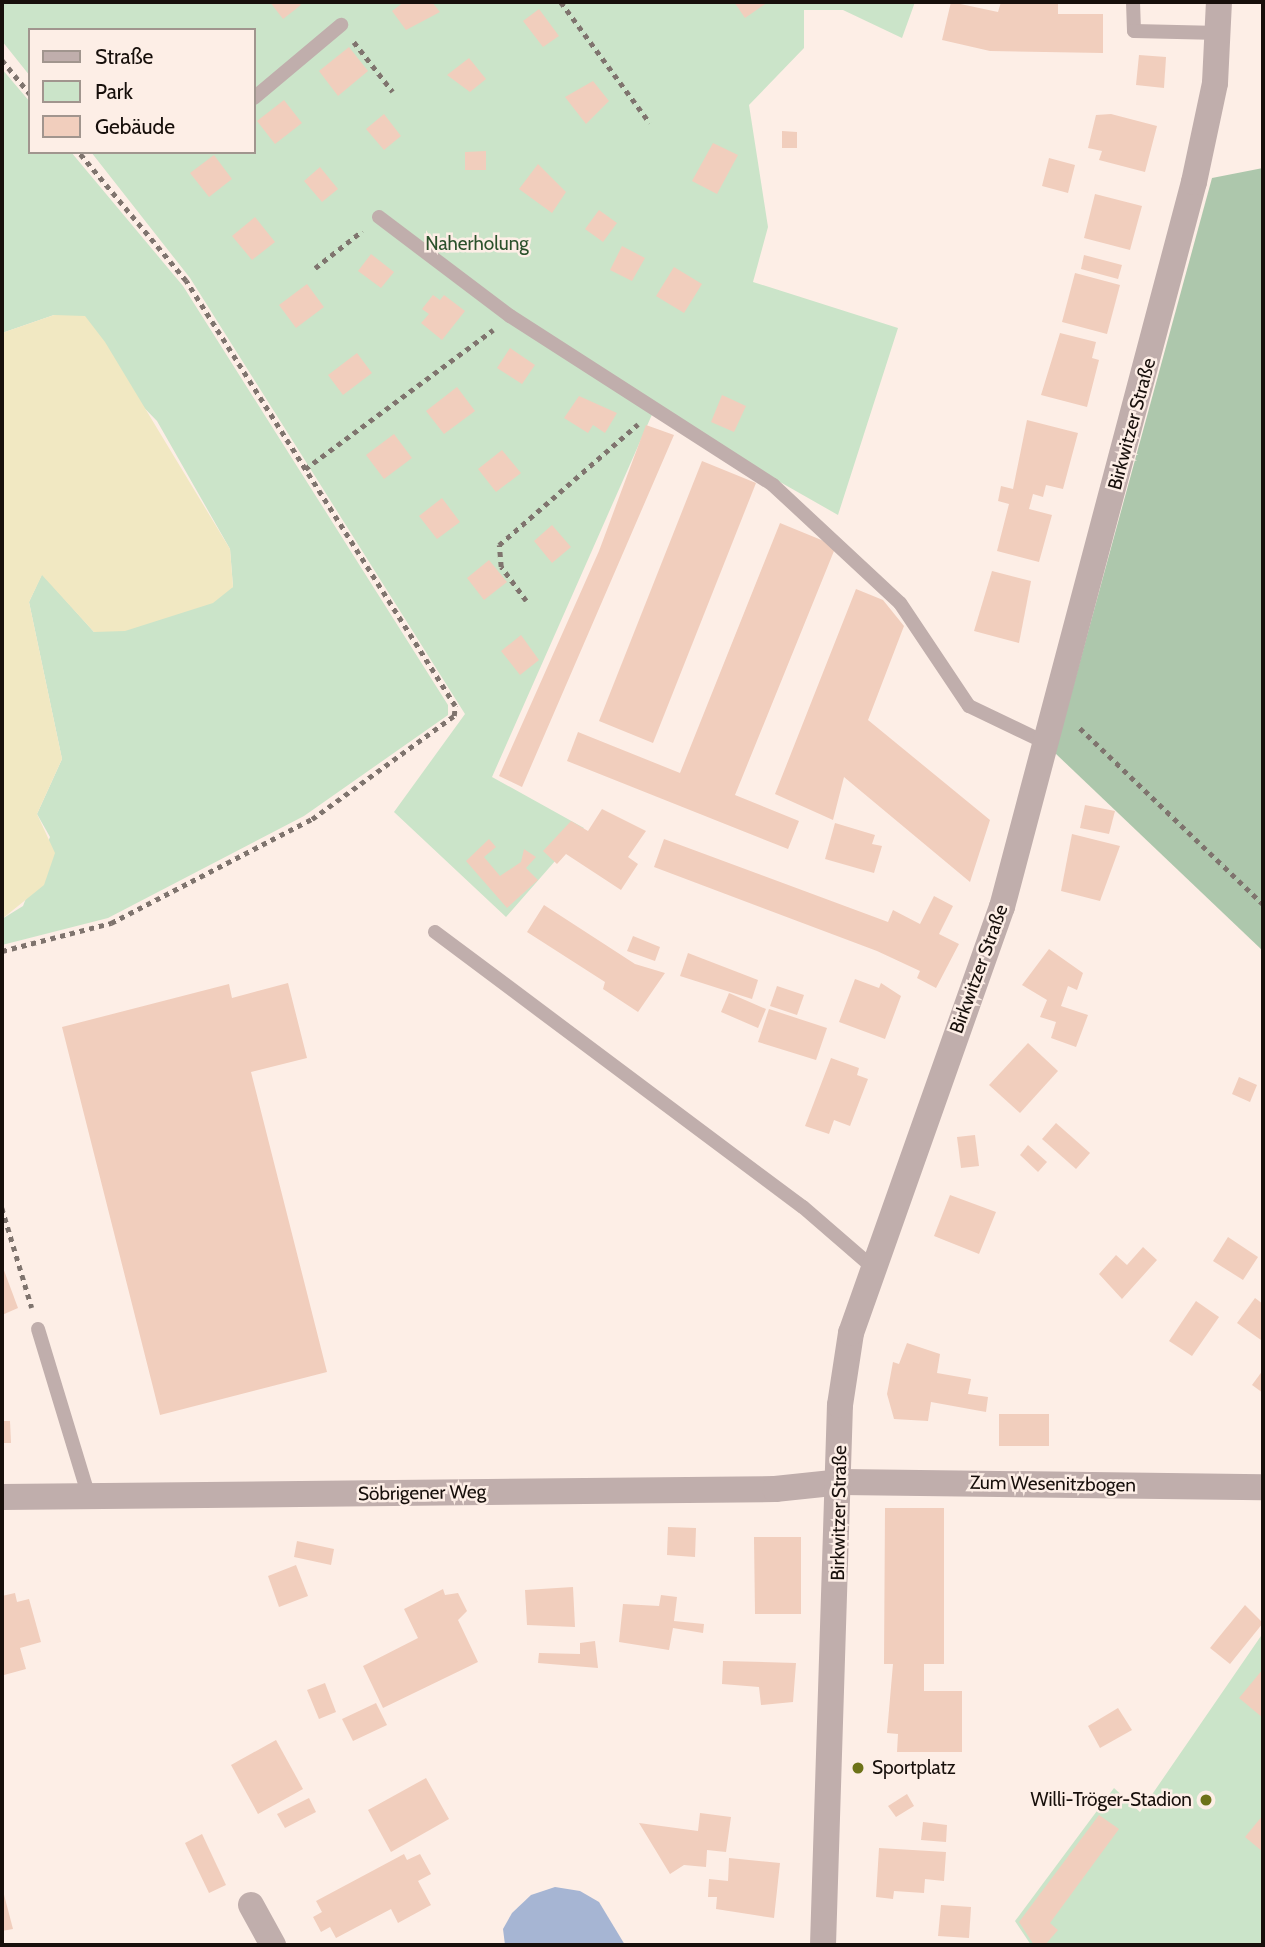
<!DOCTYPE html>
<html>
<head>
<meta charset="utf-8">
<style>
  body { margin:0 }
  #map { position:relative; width:1265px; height:1947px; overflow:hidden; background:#fdeee6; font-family:Cabin,sans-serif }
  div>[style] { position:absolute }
  .green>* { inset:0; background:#cbe4c9 }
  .forest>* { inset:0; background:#adc7ac }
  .sand>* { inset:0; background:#f1e8c2 }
  .water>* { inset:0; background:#a6b5d3 }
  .building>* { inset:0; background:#f1cebd }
  .path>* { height:4.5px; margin-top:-2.25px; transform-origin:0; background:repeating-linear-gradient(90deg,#7f746e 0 5px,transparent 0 10px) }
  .service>* { height:14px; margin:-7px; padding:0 7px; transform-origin:7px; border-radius:7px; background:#c0aeac }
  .minor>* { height:26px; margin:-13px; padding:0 13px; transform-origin:13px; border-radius:13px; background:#c0aeac }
  .dots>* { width:19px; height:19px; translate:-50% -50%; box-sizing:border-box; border:4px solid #fdeee6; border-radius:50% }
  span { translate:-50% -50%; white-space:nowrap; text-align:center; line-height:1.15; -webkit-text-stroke:5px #fdeee6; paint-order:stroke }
  .park-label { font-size:19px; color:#2b512b }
  .street-label { font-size:19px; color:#170f0b }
  .poi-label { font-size:19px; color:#170f0b }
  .left { translate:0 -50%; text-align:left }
  .right { translate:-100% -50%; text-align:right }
  .frame { position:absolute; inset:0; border:4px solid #170f0b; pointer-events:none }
  .legend { position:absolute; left:28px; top:28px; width:228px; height:126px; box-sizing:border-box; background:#fdeee6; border:2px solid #a1958e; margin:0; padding:9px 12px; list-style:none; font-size:21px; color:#170f0b }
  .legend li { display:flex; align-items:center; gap:14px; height:35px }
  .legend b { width:35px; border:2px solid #a1958e }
</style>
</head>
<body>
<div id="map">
  <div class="green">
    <i style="clip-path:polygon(2px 2px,915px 2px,902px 38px,843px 10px,804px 10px,804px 48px,749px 105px,768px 227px,753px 282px,898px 328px,838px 515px,654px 410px,492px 777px,584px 828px,506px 917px,394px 812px,465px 714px,190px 278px,91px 152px,254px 152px,254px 30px,30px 30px,30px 76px,2px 41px)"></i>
    <i style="clip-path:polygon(2px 69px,30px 102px,30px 152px,71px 152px,183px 286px,448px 705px,448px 715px,304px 816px,108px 918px,2px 945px,2px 919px,23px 906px,50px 837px,37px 814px,62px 759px,29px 602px,42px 574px,94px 632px,233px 587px,230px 549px,157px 421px,54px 315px,2px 333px)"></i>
    <i style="clip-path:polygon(1263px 1633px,1263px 1945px,1031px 1945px,1015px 1921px,1114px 1788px,1140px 1812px)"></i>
  </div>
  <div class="forest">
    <i style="clip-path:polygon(1263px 168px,1263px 951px,1055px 753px,1212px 178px)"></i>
  </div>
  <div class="sand">
    <i style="clip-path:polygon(54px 315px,85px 316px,105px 342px,230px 549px,233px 587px,213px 603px,125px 631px,94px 632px,42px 575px,29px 602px,62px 759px,37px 814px,55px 853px,44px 885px,2px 919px,2px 333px)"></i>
  </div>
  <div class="water">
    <i style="clip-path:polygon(555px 1887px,580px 1891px,599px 1902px,625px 1945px,505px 1945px,503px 1929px,512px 1913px,531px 1895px)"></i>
  </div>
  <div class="building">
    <i style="clip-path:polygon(270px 2px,298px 2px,301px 5px,283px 19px)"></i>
    <i style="clip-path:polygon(404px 2px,432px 2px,440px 12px,406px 30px,392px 11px)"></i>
    <i style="clip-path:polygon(734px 2px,768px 2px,745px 18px)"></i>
    <i style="clip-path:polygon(951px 2px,998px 12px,1001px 2px,1058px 2px,1058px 14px,1103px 14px,1103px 53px,990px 51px,942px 40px)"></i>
    <i style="clip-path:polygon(539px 9px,559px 36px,543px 47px,523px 21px)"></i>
    <i style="clip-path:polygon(349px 47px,368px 71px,338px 96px,319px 71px)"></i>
    <i style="clip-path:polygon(1139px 55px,1166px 57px,1164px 88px,1136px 85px)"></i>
    <i style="clip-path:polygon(469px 58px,486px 79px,470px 92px,447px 75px)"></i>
    <i style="clip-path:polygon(593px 81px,609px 101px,586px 124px,565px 97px)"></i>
    <i style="clip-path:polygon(284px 100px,302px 123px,275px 144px,257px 121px)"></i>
    <i style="clip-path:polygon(384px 114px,401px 136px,384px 150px,366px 129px)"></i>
    <i style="clip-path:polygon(1111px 114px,1157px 126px,1145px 172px,1099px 160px,1102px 151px,1088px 148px,1096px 115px)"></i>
    <i style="clip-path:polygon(782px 131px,797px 132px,797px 148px,782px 148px)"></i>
    <i style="clip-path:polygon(713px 143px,738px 155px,717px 194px,692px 181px)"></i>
    <i style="clip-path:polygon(486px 151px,486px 170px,465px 170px,465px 152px)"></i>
    <i style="clip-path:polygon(214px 155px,232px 179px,209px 197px,190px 173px)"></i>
    <i style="clip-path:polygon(1049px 158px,1075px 165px,1068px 193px,1042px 186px)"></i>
    <i style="clip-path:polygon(538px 164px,566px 192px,552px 213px,519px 189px)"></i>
    <i style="clip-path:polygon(320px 167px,338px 189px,322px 202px,304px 181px)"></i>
    <i style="clip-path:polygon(1095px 194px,1142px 206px,1130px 250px,1084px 238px)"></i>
    <i style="clip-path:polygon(599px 210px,617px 223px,603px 242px,585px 229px)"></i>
    <i style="clip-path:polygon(255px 217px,275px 242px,252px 260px,232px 236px)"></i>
    <i style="clip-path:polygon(622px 246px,645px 258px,632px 281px,610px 270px)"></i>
    <i style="clip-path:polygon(371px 254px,394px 272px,381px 288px,358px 271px)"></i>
    <i style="clip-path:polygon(1084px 255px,1122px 265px,1118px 279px,1081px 269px)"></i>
    <i style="clip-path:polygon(674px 267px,702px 284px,684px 313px,656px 296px)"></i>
    <i style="clip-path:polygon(1075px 273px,1120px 285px,1107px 334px,1062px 322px)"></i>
    <i style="clip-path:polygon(307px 284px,324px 307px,296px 328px,279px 305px)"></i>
    <i style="clip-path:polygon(433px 295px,440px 300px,444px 295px,465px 311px,442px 340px,421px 323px,429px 314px,422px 309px)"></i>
    <i style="clip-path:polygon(1060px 333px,1096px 342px,1092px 358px,1099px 360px,1087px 407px,1041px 395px)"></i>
    <i style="clip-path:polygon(510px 348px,535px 365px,522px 384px,497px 368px)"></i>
    <i style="clip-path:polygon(357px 353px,372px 373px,343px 395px,328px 375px)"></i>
    <i style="clip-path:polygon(457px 387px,475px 411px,444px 434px,426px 411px)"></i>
    <i style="clip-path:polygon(722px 395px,746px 406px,734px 432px,711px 422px)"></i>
    <i style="clip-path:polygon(579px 396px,617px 413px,605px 433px,593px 425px,588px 433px,564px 418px)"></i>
    <i style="clip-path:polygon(1027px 420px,1078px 433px,1063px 489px,1046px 485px,1043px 497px,1033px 494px,1029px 509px,1052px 515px,1039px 562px,997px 551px,1009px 504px,998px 501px,1001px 486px,1013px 489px)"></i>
    <i style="clip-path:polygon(646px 425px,674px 435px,522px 787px,499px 776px,599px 551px)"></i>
    <i style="clip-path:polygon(394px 434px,412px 458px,384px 479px,366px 455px)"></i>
    <i style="clip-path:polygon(502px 450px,521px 473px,496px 492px,478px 469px)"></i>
    <i style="clip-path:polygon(702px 461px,756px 483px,653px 743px,599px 721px)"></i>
    <i style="clip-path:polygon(442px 498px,460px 522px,437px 539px,419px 516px)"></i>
    <i style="clip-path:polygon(780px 523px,836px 546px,735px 795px,799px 821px,788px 849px,567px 761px,578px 732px,680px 773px)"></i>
    <i style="clip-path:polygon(552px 525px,571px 547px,552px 563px,534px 541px)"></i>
    <i style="clip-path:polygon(489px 560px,507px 582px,484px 600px,467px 578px)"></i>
    <i style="clip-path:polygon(992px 571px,1031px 581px,1019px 643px,974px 631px)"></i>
    <i style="clip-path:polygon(856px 589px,883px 600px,904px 626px,868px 720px,990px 820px,970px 882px,844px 777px,833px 820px,775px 794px)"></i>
    <i style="clip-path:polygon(521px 635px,539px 660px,520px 675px,501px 651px)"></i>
    <i style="clip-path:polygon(1085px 805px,1115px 811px,1109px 834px,1080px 828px)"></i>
    <i style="clip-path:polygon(602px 809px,646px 831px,628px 857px,638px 864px,621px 890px,566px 854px,557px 864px,543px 851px,571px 821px,588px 831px)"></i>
    <i style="clip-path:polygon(835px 823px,875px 835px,872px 844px,882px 846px,874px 873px,825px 859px)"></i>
    <i style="clip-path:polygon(1072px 834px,1120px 846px,1100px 901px,1061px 891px)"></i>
    <i style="clip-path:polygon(489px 839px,496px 847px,484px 857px,500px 876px,521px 862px,524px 849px,536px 857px,526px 868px,538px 880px,507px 908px,466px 861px)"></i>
    <i style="clip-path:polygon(664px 839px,888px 922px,893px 910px,920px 924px,934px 896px,953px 906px,939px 934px,959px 944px,936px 988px,917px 978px,920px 971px,877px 951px,654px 867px)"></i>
    <i style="clip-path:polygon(544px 905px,635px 964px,665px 973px,638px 1012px,603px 989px,605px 982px,527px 932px)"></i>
    <i style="clip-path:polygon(633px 936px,660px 947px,655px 961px,627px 951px)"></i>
    <i style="clip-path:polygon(1049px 949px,1083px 973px,1077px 990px,1068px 986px,1061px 1006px,1088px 1015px,1076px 1047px,1051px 1038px,1056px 1022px,1040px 1017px,1047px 1000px,1022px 985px)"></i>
    <i style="clip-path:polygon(688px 953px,758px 980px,752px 999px,680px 976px)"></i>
    <i style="clip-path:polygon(855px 979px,879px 988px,881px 983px,901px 996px,885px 1039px,839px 1022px)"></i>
    <i style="clip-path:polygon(288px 983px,307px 1058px,251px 1072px,327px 1372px,160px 1415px,62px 1027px,229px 984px,232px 998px)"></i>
    <i style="clip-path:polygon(777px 986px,804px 995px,797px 1015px,770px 1006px)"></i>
    <i style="clip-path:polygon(729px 993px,766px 1009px,758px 1028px,721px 1012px)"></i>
    <i style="clip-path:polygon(769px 1009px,827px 1028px,816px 1060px,758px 1042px)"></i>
    <i style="clip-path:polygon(1028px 1043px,1058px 1071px,1020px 1113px,989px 1085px)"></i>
    <i style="clip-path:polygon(831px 1058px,859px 1068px,857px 1075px,868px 1079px,850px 1126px,834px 1120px,829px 1134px,805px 1126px)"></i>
    <i style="clip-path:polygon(1239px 1077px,1257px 1085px,1250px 1102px,1232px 1094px)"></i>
    <i style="clip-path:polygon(1056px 1123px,1090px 1153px,1076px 1169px,1042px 1139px)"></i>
    <i style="clip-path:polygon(975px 1135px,979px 1166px,961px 1168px,957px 1137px)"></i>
    <i style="clip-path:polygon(1028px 1145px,1047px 1162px,1038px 1172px,1020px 1155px)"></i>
    <i style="clip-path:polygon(950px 1195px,996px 1212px,979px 1254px,934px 1236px)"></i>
    <i style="clip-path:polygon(1228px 1237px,1258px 1257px,1243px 1280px,1213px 1261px)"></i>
    <i style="clip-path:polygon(1143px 1247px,1157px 1260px,1122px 1299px,1099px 1274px,1116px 1255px,1127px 1265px)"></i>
    <i style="clip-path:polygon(2px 1265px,18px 1308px,2px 1315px)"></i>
    <i style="clip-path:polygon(1255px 1298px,1263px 1304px,1261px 1340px,1237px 1323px)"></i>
    <i style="clip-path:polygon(1196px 1301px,1219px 1317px,1192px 1356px,1169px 1341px)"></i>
    <i style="clip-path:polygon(907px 1343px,940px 1354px,937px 1373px,971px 1379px,968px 1394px,988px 1397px,986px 1412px,931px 1402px,928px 1421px,894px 1419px,887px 1394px,893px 1362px,899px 1364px)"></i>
    <i style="clip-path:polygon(1263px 1370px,1263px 1393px,1252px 1385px)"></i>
    <i style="clip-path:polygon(999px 1414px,1049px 1414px,1049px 1446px,999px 1446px)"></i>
    <i style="clip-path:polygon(2px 1421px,10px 1421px,11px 1443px,2px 1443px)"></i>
    <i style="clip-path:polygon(885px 1508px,944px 1508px,944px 1664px,924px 1664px,924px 1691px,962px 1691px,962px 1752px,897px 1752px,898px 1734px,887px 1733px,893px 1664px,884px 1664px)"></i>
    <i style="clip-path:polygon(668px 1527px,696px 1528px,695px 1557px,667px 1555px)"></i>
    <i style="clip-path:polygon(754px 1537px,801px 1537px,801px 1614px,755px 1614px)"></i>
    <i style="clip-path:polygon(297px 1541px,334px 1549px,331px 1565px,294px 1557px)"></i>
    <i style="clip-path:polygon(296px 1565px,308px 1596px,279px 1607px,268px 1576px)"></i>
    <i style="clip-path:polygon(573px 1587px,575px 1627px,527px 1625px,525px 1590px)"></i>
    <i style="clip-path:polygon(443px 1589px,445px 1595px,458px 1593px,467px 1611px,458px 1620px,478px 1662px,383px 1708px,363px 1666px,418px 1638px,404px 1609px)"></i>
    <i style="clip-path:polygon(15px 1593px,17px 1602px,29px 1599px,41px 1642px,20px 1648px,26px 1669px,4px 1675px,2px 1596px)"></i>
    <i style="clip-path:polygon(661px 1595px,677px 1597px,674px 1621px,704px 1624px,703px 1633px,673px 1628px,669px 1650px,619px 1642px,623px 1604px,659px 1606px)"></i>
    <i style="clip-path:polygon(1245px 1605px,1263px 1623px,1230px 1664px,1210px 1648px)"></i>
    <i style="clip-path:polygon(595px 1641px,598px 1668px,538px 1663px,539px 1653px,580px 1654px,580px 1643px)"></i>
    <i style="clip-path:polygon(723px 1661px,796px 1663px,793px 1702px,761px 1705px,759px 1687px,722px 1684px)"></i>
    <i style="clip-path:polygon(1263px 1669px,1263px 1718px,1239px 1698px)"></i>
    <i style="clip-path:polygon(325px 1683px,336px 1712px,319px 1719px,307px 1690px)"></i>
    <i style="clip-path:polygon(376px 1703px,387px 1725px,353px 1741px,342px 1719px)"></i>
    <i style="clip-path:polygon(1118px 1708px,1132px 1730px,1100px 1748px,1088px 1726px)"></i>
    <i style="clip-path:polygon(276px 1740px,303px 1789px,258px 1814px,231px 1765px)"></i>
    <i style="clip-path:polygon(426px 1778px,449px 1819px,391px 1852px,368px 1810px)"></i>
    <i style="clip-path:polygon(907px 1794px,914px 1806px,896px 1817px,888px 1806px)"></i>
    <i style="clip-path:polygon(309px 1798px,316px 1812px,285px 1828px,277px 1814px)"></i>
    <i style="clip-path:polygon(700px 1813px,731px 1817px,726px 1852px,707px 1850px,706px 1867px,684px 1865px,670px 1874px,639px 1823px,698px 1831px)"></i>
    <i style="clip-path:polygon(1099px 1815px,1119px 1829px,1050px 1923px,1058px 1930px,1045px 1945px,1034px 1945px,1019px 1922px)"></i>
    <i style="clip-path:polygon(1263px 1815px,1263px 1852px,1245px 1837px)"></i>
    <i style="clip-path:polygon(923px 1822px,947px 1825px,946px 1842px,921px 1840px)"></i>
    <i style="clip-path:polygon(202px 1834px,226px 1885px,209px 1893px,185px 1843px)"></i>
    <i style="clip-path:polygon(879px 1848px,946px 1852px,944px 1881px,925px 1879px,924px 1893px,894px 1891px,893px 1899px,876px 1897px)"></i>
    <i style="clip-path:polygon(404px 1854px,407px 1860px,420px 1854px,431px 1874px,418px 1881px,431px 1905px,398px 1923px,391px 1909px,336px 1938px,330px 1927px,321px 1932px,313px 1917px,322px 1912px,316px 1901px)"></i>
    <i style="clip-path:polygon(729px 1858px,780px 1863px,774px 1918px,716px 1909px,717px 1897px,708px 1897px,709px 1879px,728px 1881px)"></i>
    <i style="clip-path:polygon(2px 1887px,13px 1929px,2px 1931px)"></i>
    <i style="clip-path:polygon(941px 1905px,971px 1907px,969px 1938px,938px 1936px)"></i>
  </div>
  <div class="path">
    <i style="left:561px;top:2px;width:150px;rotate:53.7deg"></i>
    <i style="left:354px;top:42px;width:63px;rotate:52deg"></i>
    <i style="left:2px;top:60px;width:44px;rotate:50.5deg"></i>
    <i style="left:315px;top:268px;width:60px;rotate:-38.2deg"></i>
    <i style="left:305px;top:469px;width:234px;rotate:-36.5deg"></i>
    <i style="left:526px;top:601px;width:42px;rotate:-126.3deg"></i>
    <i style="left:501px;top:567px;width:22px;rotate:-95deg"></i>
    <i style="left:499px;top:545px;width:184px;rotate:-41deg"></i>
    <i style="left:1080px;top:728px;width:254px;rotate:43.9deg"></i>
    <i style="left:2px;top:951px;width:113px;rotate:-14.4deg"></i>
    <i style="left:111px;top:923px;width:226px;rotate:-27.4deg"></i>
    <i style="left:312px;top:819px;width:175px;rotate:-36deg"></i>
    <i style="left:454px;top:716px;width:10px;rotate:-84deg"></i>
    <i style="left:455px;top:706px;width:503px;rotate:-122.33deg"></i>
    <i style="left:186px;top:281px;width:168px;rotate:-129.9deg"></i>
    <i style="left:2px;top:1208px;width:104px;rotate:73.3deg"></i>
  </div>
  <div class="service">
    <i style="left:1133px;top:2px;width:29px;rotate:88deg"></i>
    <i style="left:1134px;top:31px;width:86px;rotate:1.3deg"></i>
    <i style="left:254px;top:98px;width:114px;rotate:-40deg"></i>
    <i style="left:379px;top:217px;width:164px;rotate:37.1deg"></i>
    <i style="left:510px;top:316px;width:313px;rotate:32.7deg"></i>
    <i style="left:773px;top:485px;width:173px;rotate:42.9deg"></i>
    <i style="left:900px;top:603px;width:124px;rotate:56.2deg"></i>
    <i style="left:969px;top:706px;width:81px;rotate:25.6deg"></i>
    <i style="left:435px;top:932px;width:459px;rotate:36.8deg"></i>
    <i style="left:803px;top:1207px;width:89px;rotate:40.9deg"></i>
    <i style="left:38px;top:1329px;width:176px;rotate:73.1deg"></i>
  </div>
  <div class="minor">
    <i style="left:2px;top:1497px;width:773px;rotate:-0.59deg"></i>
    <i style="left:775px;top:1489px;width:67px;rotate:-6deg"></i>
    <i style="left:842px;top:1482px;width:421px;rotate:0.7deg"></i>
    <i style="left:251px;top:1905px;width:46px;rotate:61.2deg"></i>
    <i style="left:823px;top:1945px;width:540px;rotate:-88.2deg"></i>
    <i style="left:840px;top:1405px;width:73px;rotate:-81.3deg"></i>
    <i style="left:851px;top:1333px;width:452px;rotate:-70.5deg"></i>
    <i style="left:1002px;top:907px;width:750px;rotate:-75.17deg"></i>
    <i style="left:1194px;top:182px;width:101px;rotate:-78deg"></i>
    <i style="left:1215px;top:83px;width:81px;rotate:-87.2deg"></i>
  </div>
  <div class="dots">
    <i style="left:858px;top:1768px;background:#6d7218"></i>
    <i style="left:1206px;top:1800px;background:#6d7218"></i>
  </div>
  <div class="park-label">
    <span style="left:477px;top:244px">Naherholung</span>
  </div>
  <div class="street-label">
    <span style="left:1132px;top:424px;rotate:-75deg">Birkwitzer Straße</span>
    <span style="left:979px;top:969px;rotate:-70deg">Birkwitzer Straße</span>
    <span style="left:1053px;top:1484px;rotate:1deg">Zum Wesenitzbogen</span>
    <span style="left:422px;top:1493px;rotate:-1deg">Söbrigener Weg</span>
    <span style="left:839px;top:1513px;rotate:-89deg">Birkwitzer Straße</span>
  </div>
  <div class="poi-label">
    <span class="left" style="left:872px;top:1768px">Sportplatz</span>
    <span class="right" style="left:1192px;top:1800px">Willi-Tröger-Stadion</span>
  </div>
  <div class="frame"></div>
  <ul class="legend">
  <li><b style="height:9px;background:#c0aeac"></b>Straße</li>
  <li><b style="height:19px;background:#cbe4c9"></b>Park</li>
  <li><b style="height:19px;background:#f1cebd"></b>Gebäude</li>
  </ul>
</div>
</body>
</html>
